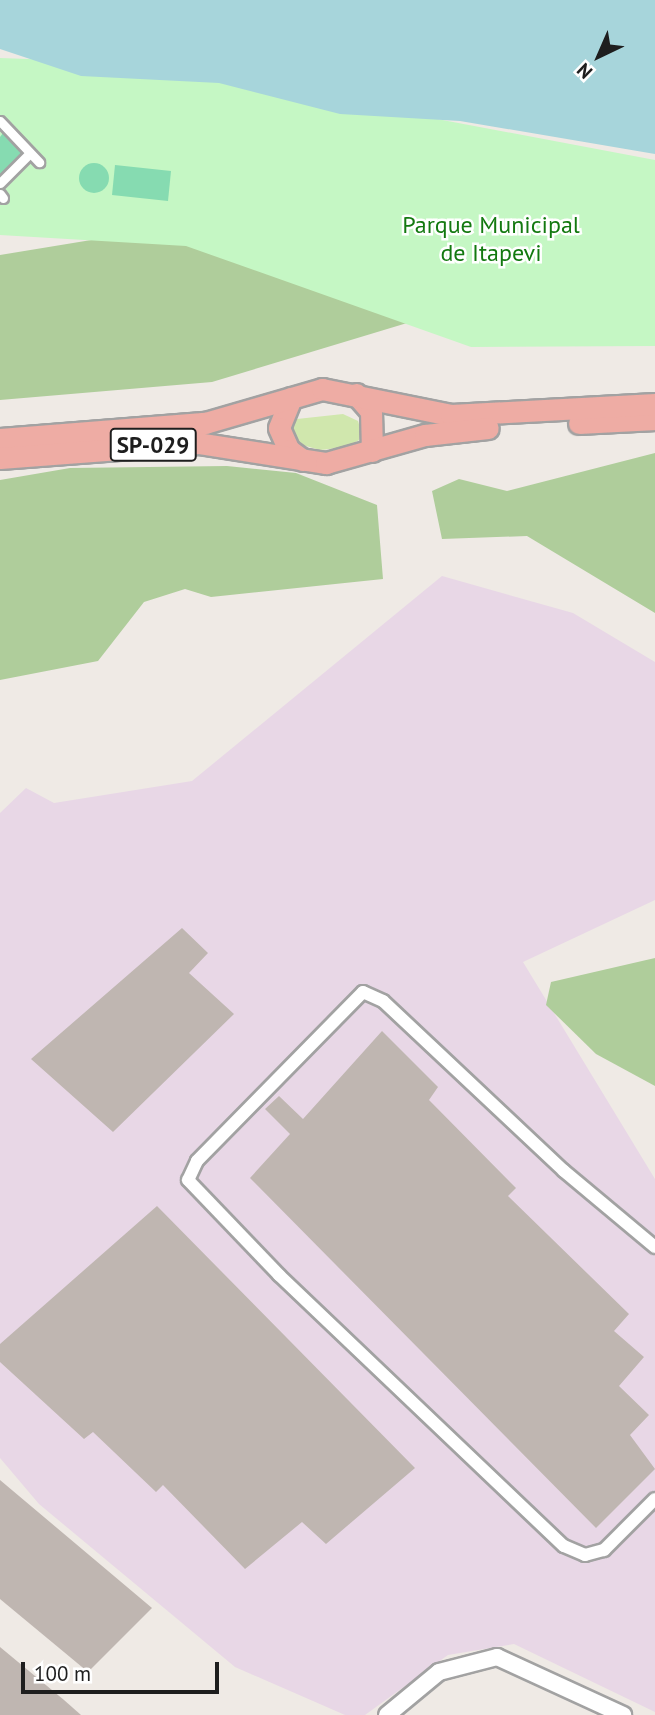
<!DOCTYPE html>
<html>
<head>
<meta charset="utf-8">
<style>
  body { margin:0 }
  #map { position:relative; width:655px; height:1715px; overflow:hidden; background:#efeae5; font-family:"PT Sans",sans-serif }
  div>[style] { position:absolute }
  .industrial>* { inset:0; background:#e8d7e6 }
  .grass>* { inset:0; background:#d0e7ad }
  .forest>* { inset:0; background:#afcd9b }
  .park>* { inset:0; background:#c5f7c4 }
  .pitch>* { inset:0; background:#86dbb1 }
  .round { border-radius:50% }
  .water>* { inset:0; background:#a7d5db }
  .building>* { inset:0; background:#bfb6b1 }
  .roads { filter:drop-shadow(2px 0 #a2a2a2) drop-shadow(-2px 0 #a2a2a2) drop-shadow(0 2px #a2a2a2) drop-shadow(0 -2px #a2a2a2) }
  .pedestrian>* { height:9px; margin:-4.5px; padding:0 4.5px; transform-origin:4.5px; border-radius:4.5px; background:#fff }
  .minor>* { height:12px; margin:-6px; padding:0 6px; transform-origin:6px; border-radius:6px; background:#fff }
  .tertiary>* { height:16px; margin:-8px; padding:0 8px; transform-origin:8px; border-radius:8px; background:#fff }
  .trunk>* { height:21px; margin:-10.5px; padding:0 10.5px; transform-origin:10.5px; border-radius:10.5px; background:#eeaca4 }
  span { translate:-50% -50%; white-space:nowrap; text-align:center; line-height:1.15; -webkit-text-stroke:5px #fff; paint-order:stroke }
  .shield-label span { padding:2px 5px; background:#fff; border:2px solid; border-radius:5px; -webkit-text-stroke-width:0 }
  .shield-label { font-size:23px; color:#1e1e1e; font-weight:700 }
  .park-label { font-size:24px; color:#137910 }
  .north { position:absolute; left:564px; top:21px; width:70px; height:70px; -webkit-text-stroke:5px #fff; paint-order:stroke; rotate:224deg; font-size:19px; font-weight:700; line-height:28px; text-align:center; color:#1e1e1e }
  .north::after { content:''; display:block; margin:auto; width:24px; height:32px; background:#1e1e1e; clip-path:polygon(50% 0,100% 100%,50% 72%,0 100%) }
  .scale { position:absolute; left:21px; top:1662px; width:198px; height:32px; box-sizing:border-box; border:4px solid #1e1e1e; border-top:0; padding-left:9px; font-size:21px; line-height:24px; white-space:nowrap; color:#1e1e1e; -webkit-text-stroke:5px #fff; paint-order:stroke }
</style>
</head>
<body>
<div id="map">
  <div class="industrial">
    <i style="clip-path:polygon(442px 576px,573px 613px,655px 662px,655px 900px,523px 962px,655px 1179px,655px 1712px,514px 1644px,448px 1655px,365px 1715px,345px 1715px,235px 1667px,39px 1504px,0 1458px,0 813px,26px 788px,54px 803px,192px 781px)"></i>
  </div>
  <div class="grass">
    <i style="clip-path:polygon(343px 414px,358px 421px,361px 431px,359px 440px,348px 447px,320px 450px,292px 442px,290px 424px,297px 419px)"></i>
  </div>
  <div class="forest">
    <i style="clip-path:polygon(146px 231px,417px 320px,212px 382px,0 400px,0 255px)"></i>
    <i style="clip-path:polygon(655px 453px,655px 613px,527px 536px,442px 539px,432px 491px,459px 479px,507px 491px)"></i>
    <i style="clip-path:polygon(227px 466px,296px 473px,377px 505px,383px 579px,211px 597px,185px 589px,144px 602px,98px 661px,0 680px,0 480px,70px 468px)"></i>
    <i style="clip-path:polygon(655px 958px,655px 1086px,596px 1054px,546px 1005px,551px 982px)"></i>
  </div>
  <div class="park">
    <i style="clip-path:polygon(0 58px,140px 63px,655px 160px,655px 346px,471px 347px,186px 246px,0 235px)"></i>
  </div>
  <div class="pitch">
    <i style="clip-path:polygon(3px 133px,23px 154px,0 177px,0 137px)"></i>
    <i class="round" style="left:79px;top:163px;width:30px;height:30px"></i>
    <i style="clip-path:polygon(115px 165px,171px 171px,168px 201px,112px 195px)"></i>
  </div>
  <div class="water">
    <i style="clip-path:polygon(0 0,655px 0,655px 154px,460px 121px,340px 114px,219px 83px,81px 76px,0 49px)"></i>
  </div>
  <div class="building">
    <i style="clip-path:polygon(182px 928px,208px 953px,189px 973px,234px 1014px,113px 1132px,31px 1059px)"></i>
    <i style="clip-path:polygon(382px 1031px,438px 1087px,429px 1100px,516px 1188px,508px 1196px,629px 1314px,614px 1331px,644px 1357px,619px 1386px,649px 1415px,630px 1435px,655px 1469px,596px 1528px,250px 1178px,290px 1134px,265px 1109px,279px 1096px,303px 1119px)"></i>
    <i style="clip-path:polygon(157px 1206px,415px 1468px,326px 1544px,302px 1522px,245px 1569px,163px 1485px,156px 1492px,93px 1432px,84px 1439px,0 1362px,0 1344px)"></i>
    <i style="clip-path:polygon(0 1480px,152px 1608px,88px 1672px,0 1599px)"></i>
    <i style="clip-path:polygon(0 1647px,64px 1700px,81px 1715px,0 1715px)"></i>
  </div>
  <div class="roads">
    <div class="pedestrian">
      <i style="left:0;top:121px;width:57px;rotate:46.4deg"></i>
      <i style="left:0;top:183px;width:42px;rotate:-45deg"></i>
      <i style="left:0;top:194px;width:5px;rotate:53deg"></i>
    </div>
    <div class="minor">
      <i style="left:655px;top:1247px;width:119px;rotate:-140.1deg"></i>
      <i style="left:564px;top:1171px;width:248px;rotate:-136.8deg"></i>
      <i style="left:383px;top:1001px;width:22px;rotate:-156deg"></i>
      <i style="left:363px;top:992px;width:237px;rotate:134.5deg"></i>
      <i style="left:197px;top:1161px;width:21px;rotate:115deg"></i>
      <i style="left:188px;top:1180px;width:132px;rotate:46.2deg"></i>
      <i style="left:279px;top:1275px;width:393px;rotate:43.6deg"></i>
      <i style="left:564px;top:1546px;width:23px;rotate:23deg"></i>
      <i style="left:585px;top:1555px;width:20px;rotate:-15deg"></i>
      <i style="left:604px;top:1550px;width:72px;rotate:-45deg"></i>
    </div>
    <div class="tertiary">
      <i style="left:387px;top:1715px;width:67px;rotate:-39.6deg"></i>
      <i style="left:439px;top:1672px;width:60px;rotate:-14.5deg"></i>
      <i style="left:497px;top:1657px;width:139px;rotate:24.7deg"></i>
    </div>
    <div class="trunk">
      <i style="left:356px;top:394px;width:23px;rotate:49deg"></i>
      <i style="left:371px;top:411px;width:40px;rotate:88.6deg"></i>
      <i style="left:291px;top:398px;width:32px;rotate:112deg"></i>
      <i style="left:279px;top:428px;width:24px;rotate:66deg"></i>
      <i style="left:289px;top:450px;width:17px;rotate:36deg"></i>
      <i style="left:579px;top:423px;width:76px;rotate:-3deg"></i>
      <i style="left:0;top:439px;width:206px;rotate:-4.5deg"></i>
      <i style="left:205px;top:423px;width:122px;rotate:-16.2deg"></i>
      <i style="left:322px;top:389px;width:132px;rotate:11.4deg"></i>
      <i style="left:451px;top:415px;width:204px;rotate:-3.1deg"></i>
      <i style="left:0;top:458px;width:199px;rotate:-4.3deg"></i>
      <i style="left:198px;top:443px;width:130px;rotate:8.9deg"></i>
      <i style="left:326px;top:463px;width:103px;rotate:-15.8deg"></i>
      <i style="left:425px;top:435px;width:63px;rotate:-6.3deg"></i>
    </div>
  </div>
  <div class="shield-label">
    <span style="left:153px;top:445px">SP-029</span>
  </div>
  <div class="park-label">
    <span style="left:491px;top:239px">Parque Municipal<br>de Itapevi</span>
  </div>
  <div class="north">N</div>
  <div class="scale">100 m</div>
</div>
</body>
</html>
